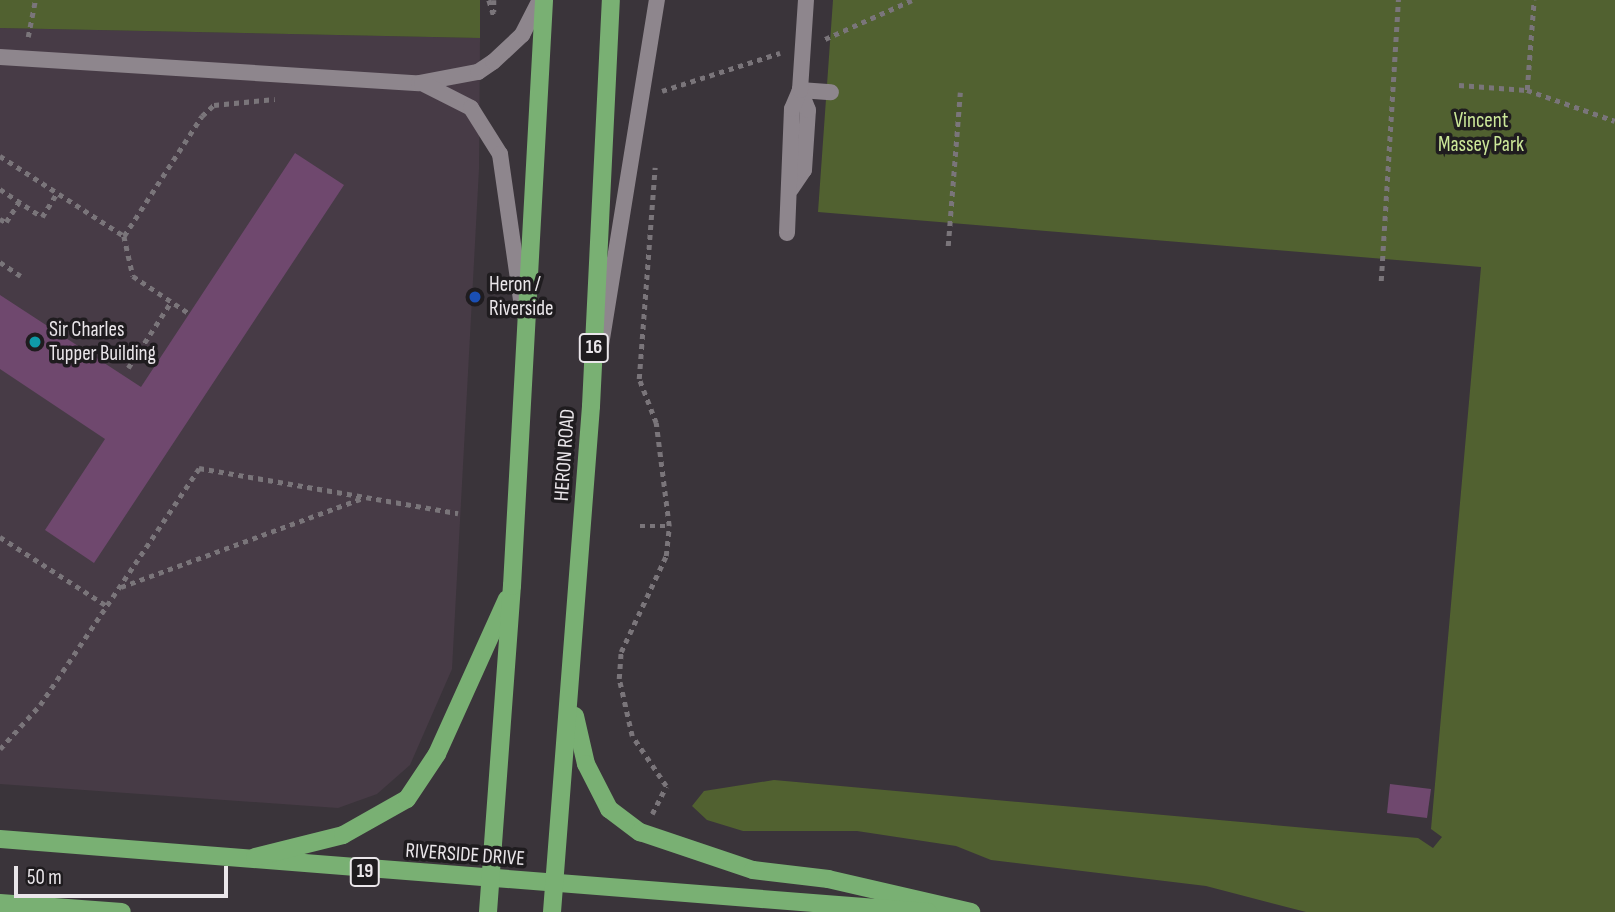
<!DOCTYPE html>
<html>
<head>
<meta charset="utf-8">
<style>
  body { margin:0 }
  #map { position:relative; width:1615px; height:912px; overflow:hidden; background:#3a343a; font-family:"Sofia Sans Condensed",sans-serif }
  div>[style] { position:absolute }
  .built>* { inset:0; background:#473b46 }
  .green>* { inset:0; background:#516130 }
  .building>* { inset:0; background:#6f486e }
  .path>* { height:4.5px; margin-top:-2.25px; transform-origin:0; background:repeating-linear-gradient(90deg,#7a757a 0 5px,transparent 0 10px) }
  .service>* { height:16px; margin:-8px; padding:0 8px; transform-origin:8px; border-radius:8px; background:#8e868d }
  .primary>* { height:18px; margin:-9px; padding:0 9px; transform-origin:9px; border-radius:9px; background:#79b073 }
  .dots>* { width:19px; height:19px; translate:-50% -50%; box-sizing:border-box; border:4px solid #1f1c1f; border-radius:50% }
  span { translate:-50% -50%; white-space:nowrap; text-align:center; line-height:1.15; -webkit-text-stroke:7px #1f1c1f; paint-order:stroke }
  .shield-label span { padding:2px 5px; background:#1f1c1f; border:2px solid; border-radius:5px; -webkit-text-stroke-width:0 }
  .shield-label { font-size:19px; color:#eae6ea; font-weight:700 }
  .park-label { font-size:21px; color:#cce899 }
  .poi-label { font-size:21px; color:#eae6ea }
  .left { translate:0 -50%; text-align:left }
  .street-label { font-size:21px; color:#eae6ea }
  .scale { position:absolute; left:14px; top:866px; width:214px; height:32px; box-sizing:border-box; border:4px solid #eae6ea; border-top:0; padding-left:9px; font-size:21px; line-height:24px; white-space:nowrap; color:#eae6ea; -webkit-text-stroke:5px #1f1c1f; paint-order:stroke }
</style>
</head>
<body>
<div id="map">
  <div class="built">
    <i style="clip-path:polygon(0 28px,480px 38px,479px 169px,452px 669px,410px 765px,377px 794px,338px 808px,0 784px)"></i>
  </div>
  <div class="green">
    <i style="clip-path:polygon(0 0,480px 0,480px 38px,0 28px)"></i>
    <i style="clip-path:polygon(833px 0,1615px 0,1615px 912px,1306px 912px,1206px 886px,991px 860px,956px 846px,857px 831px,743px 831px,707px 820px,692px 806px,704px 791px,774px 780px,1418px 838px,1433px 848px,1442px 837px,1431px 829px,1481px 267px,818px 212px)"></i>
  </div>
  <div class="building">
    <i style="clip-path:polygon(295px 153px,344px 185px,94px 563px,45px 530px,105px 439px,0 369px,0 295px,141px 387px)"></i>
    <i style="clip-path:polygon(1390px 784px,1431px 789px,1427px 818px,1387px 813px)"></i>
  </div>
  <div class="path">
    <i style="left:489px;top:0;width:17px;rotate:73deg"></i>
    <i style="left:494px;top:0;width:12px;rotate:90deg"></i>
    <i style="left:28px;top:37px;width:38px;rotate:-79deg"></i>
    <i style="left:825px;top:39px;width:95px;rotate:-24.1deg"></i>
    <i style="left:1459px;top:85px;width:68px;rotate:4.2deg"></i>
    <i style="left:1527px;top:90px;width:93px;rotate:19.4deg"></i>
    <i style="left:1527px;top:90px;width:90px;rotate:-85.6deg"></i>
    <i style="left:662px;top:91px;width:124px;rotate:-17.9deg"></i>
    <i style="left:0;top:156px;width:148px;rotate:32.8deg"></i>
    <i style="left:124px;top:236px;width:143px;rotate:-57deg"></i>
    <i style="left:202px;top:116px;width:16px;rotate:-43deg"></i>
    <i style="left:214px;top:105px;width:61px;rotate:-5.6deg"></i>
    <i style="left:0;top:189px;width:50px;rotate:33.7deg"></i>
    <i style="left:42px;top:217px;width:28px;rotate:-58deg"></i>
    <i style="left:0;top:219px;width:7px;rotate:27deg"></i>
    <i style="left:6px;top:222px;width:24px;rotate:-57deg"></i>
    <i style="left:124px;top:236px;width:41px;rotate:77.3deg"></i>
    <i style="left:133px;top:276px;width:69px;rotate:33.7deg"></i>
    <i style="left:948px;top:246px;width:154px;rotate:-85.5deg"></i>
    <i style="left:0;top:262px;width:25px;rotate:34deg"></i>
    <i style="left:1381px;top:281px;width:282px;rotate:-86.5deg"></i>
    <i style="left:128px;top:368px;width:79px;rotate:-56.9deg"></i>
    <i style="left:640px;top:526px;width:29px"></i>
    <i style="left:0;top:537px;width:127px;rotate:32.8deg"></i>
    <i style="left:121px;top:587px;width:258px;rotate:-20.2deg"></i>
    <i style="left:0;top:749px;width:59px;rotate:-47.7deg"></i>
    <i style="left:40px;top:705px;width:285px;rotate:-56.1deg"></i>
    <i style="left:199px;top:468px;width:263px;rotate:9.9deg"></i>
    <i style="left:652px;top:814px;width:31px;rotate:-63deg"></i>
    <i style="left:666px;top:786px;width:60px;rotate:-124.2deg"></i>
    <i style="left:632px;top:736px;width:58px;rotate:-102.8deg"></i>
    <i style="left:619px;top:679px;width:27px;rotate:-86deg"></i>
    <i style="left:621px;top:652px;width:106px;rotate:-64.9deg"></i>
    <i style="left:666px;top:556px;width:30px;rotate:-84deg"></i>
    <i style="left:669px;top:526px;width:104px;rotate:-97.2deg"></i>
    <i style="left:656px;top:423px;width:47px;rotate:-111.1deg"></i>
    <i style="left:639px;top:379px;width:212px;rotate:-85.7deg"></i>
  </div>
  <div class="service">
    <i style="left:0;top:57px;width:420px;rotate:3.6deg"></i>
    <i style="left:419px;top:83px;width:60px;rotate:-10.6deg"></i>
    <i style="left:478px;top:72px;width:18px;rotate:-34deg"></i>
    <i style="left:493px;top:62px;width:40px;rotate:-43deg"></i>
    <i style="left:522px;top:35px;width:39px;rotate:-63deg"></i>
    <i style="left:422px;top:83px;width:55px;rotate:27deg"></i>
    <i style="left:471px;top:108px;width:54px;rotate:57.8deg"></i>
    <i style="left:500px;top:154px;width:154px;rotate:81.8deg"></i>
    <i style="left:800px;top:90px;width:31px;rotate:4deg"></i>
    <i style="left:791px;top:189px;width:23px;rotate:-56deg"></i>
    <i style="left:804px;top:170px;width:60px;rotate:-86.2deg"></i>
    <i style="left:808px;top:110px;width:22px;rotate:-112deg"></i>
    <i style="left:787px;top:233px;width:124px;rotate:-87.7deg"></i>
    <i style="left:792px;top:109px;width:21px;rotate:-67deg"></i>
    <i style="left:800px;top:90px;width:90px;rotate:-86.2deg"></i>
    <i style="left:601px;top:345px;width:350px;rotate:-80.8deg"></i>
  </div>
  <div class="primary">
    <i style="left:575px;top:716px;width:49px;rotate:77.1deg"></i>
    <i style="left:586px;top:764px;width:51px;rotate:62.9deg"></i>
    <i style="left:609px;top:809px;width:39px;rotate:37deg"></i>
    <i style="left:640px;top:832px;width:119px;rotate:18.6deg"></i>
    <i style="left:753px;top:870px;width:76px;rotate:6.8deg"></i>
    <i style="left:828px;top:879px;width:147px;rotate:13deg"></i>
    <i style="left:0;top:839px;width:931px;rotate:4.5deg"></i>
    <i style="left:255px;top:857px;width:91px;rotate:-14deg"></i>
    <i style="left:343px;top:835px;width:73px;rotate:-29.4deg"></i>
    <i style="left:407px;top:799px;width:54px;rotate:-56.3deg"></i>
    <i style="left:437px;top:754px;width:170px;rotate:-65.7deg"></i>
    <i style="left:0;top:903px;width:122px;rotate:4.2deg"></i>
    <i style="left:488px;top:912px;width:327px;rotate:-85.8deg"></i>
    <i style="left:512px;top:586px;width:587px;rotate:-86.87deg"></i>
    <i style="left:552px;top:912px;width:508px;rotate:-85.59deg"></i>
    <i style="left:591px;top:406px;width:406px;rotate:-87.2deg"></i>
  </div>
  <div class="dots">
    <i style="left:475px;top:297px;background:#1a4fb4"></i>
    <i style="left:35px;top:342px;background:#0f9aa8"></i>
  </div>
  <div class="shield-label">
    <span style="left:594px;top:348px">16</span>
    <span style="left:365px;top:872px">19</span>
  </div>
  <div class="park-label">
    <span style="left:1481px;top:133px">Vincent<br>Massey Park</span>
  </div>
  <div class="poi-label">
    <span class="left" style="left:489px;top:297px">Heron /<br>Riverside</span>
    <span class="left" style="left:49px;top:342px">Sir Charles<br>Tupper Building</span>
  </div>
  <div class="street-label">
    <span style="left:565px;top:455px;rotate:-86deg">HERON ROAD</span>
    <span style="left:465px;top:855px;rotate:4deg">RIVERSIDE DRIVE</span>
  </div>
  <div class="scale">50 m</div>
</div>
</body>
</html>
